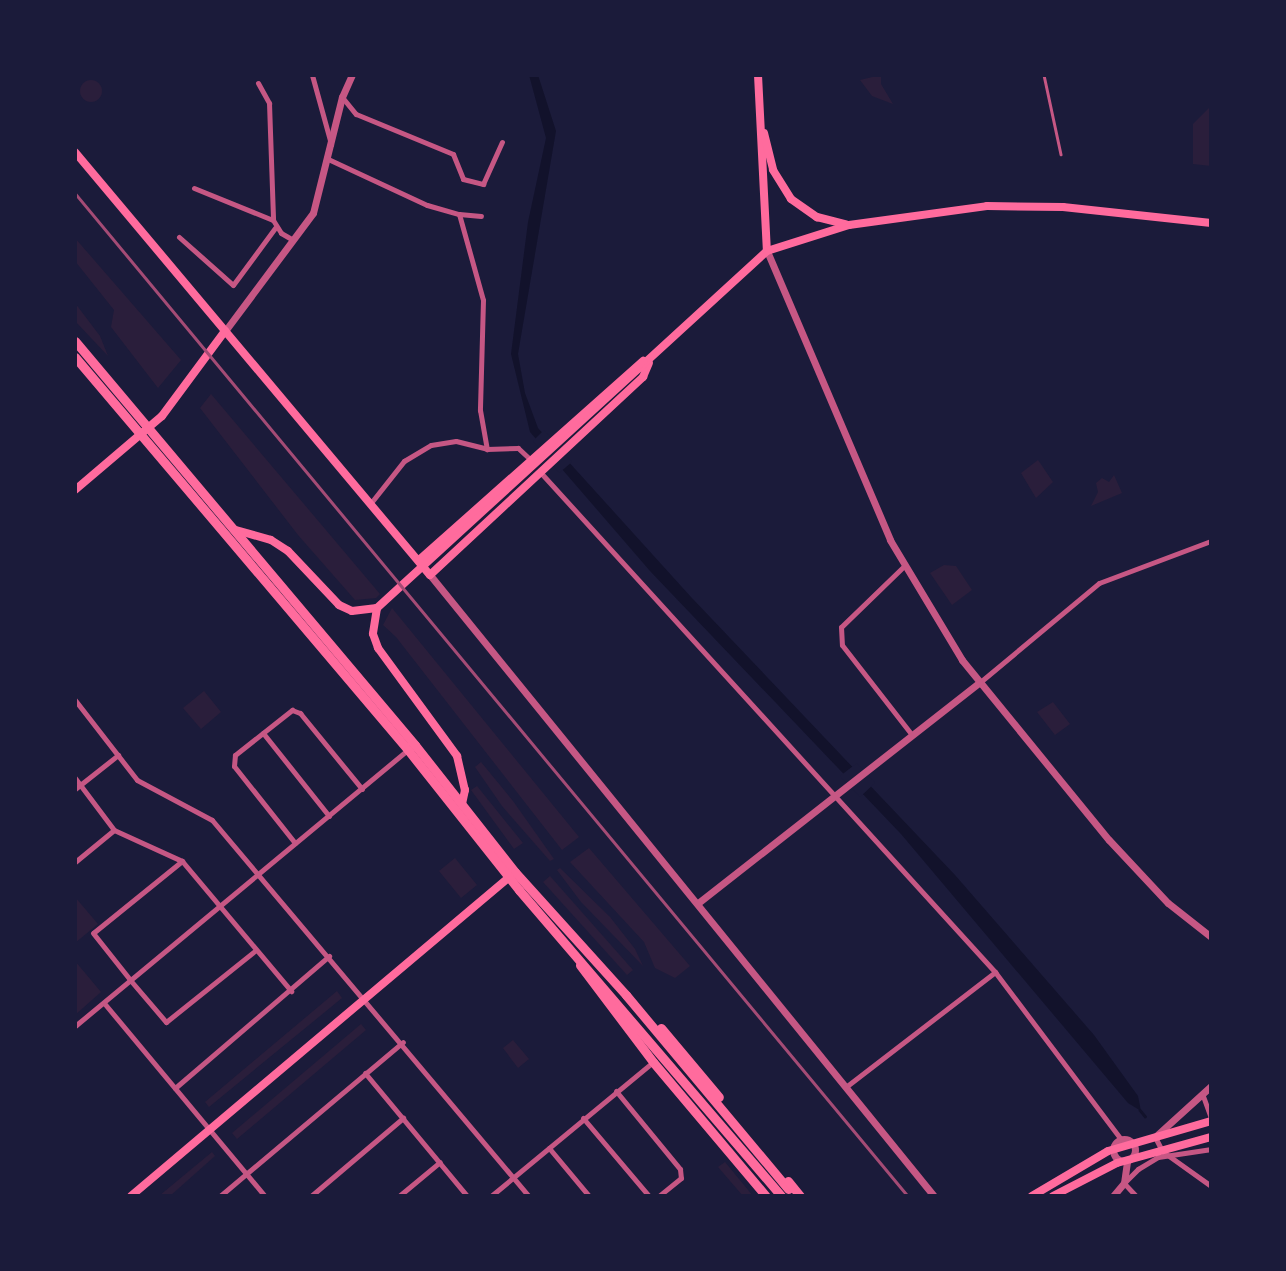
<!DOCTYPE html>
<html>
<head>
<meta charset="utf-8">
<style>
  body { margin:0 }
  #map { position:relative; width:1286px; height:1271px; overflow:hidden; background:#1b1b3a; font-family:"PT Sans",sans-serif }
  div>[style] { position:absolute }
  .green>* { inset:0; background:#2a1e3b }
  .round { border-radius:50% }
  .water>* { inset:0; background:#12122b }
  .pier>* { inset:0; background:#1b1b3a }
  .stream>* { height:2.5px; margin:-1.25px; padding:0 1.25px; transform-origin:1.25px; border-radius:1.25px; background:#12122b }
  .service>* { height:2.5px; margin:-1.25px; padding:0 1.25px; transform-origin:1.25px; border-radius:1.25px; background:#c65784 }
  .minor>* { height:5px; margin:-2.5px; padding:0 2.5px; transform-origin:2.5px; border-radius:2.5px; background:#c65784 }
  .tertiary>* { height:7px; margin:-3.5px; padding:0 3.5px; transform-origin:3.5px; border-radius:3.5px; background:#c65784 }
  .tertiary>.ring { margin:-3.5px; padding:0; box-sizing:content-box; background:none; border:7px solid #c65784; border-radius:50% }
  .secondary>* { height:8px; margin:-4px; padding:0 4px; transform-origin:4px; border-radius:4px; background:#ff6b9d }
  .primary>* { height:9px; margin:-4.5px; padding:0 4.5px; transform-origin:4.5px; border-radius:4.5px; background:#ff6b9d }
  .rail>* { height:2.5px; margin:-1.25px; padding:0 1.25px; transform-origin:1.25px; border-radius:1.25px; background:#a44b75 }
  span { translate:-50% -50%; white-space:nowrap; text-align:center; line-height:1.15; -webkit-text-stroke:5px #1b1b3a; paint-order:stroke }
  .frame { position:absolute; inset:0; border:77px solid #1b1b3a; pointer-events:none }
</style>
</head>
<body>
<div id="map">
  <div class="green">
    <i style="clip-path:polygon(881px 75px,881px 84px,893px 104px,872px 96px,860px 80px)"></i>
    <i class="round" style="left:80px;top:80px;width:22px;height:22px"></i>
    <i style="clip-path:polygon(1211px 106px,1211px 166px,1193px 164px,1193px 124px)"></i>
    <i style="clip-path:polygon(75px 238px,181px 360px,158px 388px,111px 327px,114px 310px,75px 261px)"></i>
    <i style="clip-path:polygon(75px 303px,100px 336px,108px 356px,75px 321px)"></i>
    <i style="clip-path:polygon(211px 394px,380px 594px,376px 598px,355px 600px,298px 535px,200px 408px)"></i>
    <i style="clip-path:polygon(1038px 460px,1053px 482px,1036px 498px,1021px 473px)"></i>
    <i style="clip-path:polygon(1114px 475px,1122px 493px,1091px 506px,1098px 492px,1096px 483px,1102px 478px,1109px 482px)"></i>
    <i style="clip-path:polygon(944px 565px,956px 566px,972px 590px,952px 605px,930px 573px)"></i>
    <i style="clip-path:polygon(392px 608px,579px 837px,562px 850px,396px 637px,383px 625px)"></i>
    <i style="clip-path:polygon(204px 691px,221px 712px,201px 729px,183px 708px)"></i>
    <i style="clip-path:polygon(1053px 702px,1070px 724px,1055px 735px,1037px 712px)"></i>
    <i style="clip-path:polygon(481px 762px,513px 801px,554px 859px,550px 861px,502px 806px,475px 767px)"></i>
    <i style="clip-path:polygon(477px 786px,523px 843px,514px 849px,471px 790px)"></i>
    <i style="clip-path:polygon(589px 848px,690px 966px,675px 978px,655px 968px,644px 942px,570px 862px)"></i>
    <i style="clip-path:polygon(455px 858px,477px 885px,461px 898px,439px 871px)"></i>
    <i style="clip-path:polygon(560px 868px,610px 917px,635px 949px,643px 966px,581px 902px,557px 870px)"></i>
    <i style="clip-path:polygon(550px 876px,633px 970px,627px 975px,543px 882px)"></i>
    <i style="clip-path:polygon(75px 897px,98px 924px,75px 943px)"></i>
    <i style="clip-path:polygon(75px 961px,101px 992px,75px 1015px)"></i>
    <i style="clip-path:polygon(337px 991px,342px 998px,209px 1107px,205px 1102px)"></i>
    <i style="clip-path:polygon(361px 1024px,366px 1030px,237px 1139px,232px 1133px)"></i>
    <i style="clip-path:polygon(513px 1040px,529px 1059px,518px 1068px,503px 1048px)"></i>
    <i style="clip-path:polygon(212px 1152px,215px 1156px,170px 1196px,159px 1196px)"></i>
    <i style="clip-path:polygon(725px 1162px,753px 1196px,743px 1196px,718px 1167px)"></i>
  </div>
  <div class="water">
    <i style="clip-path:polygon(529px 75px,538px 75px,556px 131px,518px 354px,525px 393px,538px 428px,691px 597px,955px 875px,1094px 1035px,1138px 1096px,1141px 1111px,1128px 1103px,901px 834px,650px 571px,530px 432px,511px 354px,528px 222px,546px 138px)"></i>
  </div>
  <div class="pier">
    <i style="clip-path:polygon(544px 430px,572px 462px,559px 473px,533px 441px)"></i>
    <i style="clip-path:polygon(857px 763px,875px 783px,860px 797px,840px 776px)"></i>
  </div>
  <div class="stream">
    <i style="left:1140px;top:1110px;width:8px;rotate:50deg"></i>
  </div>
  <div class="service">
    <i style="left:1044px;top:75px;width:81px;rotate:77.9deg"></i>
  </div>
  <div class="minor">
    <i style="left:312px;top:75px;width:72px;rotate:74.6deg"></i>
    <i style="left:258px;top:83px;width:23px;rotate:61deg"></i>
    <i style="left:269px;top:103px;width:117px;rotate:88deg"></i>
    <i style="left:273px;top:220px;width:15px;rotate:58deg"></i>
    <i style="left:281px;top:233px;width:14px;rotate:30deg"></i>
    <i style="left:342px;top:97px;width:22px;rotate:51deg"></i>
    <i style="left:356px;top:114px;width:105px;rotate:22.4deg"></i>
    <i style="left:453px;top:154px;width:27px;rotate:68deg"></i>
    <i style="left:463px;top:179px;width:21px;rotate:14deg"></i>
    <i style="left:483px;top:184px;width:46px;rotate:-65.7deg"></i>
    <i style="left:328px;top:159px;width:109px;rotate:24.9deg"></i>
    <i style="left:427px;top:205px;width:33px;rotate:16deg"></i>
    <i style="left:459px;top:214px;width:89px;rotate:74.4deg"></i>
    <i style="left:483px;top:300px;width:110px;rotate:91.6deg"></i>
    <i style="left:480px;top:410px;width:40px;rotate:80deg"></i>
    <i style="left:194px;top:188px;width:85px;rotate:22.1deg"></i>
    <i style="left:459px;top:214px;width:22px;rotate:5deg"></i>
    <i style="left:179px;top:237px;width:72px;rotate:41.6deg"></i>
    <i style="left:233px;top:285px;width:71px;rotate:-53.6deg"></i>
    <i style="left:541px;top:473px;width:675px;rotate:47.7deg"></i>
    <i style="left:995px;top:972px;width:209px;rotate:53deg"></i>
    <i style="left:370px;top:504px;width:55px;rotate:-51.7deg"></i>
    <i style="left:404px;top:461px;width:31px;rotate:-31deg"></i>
    <i style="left:431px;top:445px;width:25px;rotate:-9deg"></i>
    <i style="left:456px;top:441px;width:32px;rotate:14deg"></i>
    <i style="left:487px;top:449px;width:31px;rotate:-2deg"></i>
    <i style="left:518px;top:448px;width:18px;rotate:43deg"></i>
    <i style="left:903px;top:567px;width:86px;rotate:135.9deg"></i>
    <i style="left:841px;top:627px;width:18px;rotate:87deg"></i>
    <i style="left:842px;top:645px;width:114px;rotate:52.1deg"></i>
    <i style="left:979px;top:683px;width:156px;rotate:-39.8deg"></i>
    <i style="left:1099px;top:583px;width:120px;rotate:-20.6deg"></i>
    <i style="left:75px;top:700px;width:101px;rotate:52.2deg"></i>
    <i style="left:137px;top:780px;width:85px;rotate:28.1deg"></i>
    <i style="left:212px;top:820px;width:492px;rotate:49.9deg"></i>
    <i style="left:263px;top:733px;width:106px;rotate:51.5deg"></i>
    <i style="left:75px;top:778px;width:65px;rotate:53.1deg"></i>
    <i style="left:114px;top:830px;width:75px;rotate:24.5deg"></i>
    <i style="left:182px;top:861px;width:170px;rotate:50deg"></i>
    <i style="left:75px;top:789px;width:55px;rotate:-38.3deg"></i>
    <i style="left:295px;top:843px;width:98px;rotate:-128.4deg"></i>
    <i style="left:234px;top:766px;width:11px;rotate:-85deg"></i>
    <i style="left:235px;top:755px;width:73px;rotate:-38.3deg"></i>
    <i style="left:292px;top:710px;width:9px;rotate:21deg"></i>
    <i style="left:300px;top:713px;width:98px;rotate:50.8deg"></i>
    <i style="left:182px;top:861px;width:114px;rotate:141deg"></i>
    <i style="left:93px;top:933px;width:61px;rotate:51.6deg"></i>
    <i style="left:131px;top:981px;width:54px;rotate:49.5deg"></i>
    <i style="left:166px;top:1022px;width:115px;rotate:-38.7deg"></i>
    <i style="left:75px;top:862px;width:50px;rotate:-39.4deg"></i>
    <i style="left:104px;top:1003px;width:251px;rotate:50.2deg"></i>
    <i style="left:75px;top:1026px;width:433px;rotate:-39.7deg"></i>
    <i style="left:365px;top:1073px;width:160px;rotate:50.3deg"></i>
    <i style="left:847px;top:1086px;width:187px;rotate:-37.6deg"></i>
    <i style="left:175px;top:1088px;width:203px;rotate:-40.6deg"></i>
    <i style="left:616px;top:1091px;width:101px;rotate:50.6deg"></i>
    <i style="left:680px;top:1169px;width:9px;rotate:84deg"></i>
    <i style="left:681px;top:1178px;width:28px;rotate:141deg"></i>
    <i style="left:1203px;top:1096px;width:23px;rotate:70deg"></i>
    <i style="left:583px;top:1118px;width:102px;rotate:49.8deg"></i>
    <i style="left:1155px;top:1137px;width:16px;rotate:63deg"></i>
    <i style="left:1162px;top:1151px;width:60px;rotate:35.5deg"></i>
    <i style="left:549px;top:1148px;width:62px;rotate:50.2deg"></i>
    <i style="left:220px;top:1196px;width:239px;rotate:-40.1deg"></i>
    <i style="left:311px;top:1196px;width:121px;rotate:-40.3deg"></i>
    <i style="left:399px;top:1196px;width:53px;rotate:-39.7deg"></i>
    <i style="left:491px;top:1196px;width:210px;rotate:-39.6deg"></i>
    <i style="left:1136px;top:1196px;width:18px;rotate:-133deg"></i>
    <i style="left:1124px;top:1183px;width:20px;rotate:-45deg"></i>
    <i style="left:1138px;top:1169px;width:23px;rotate:-31deg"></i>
    <i style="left:1158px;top:1157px;width:54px;rotate:-8.6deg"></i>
  </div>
  <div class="tertiary">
    <i style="left:767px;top:251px;width:314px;rotate:66.9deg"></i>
    <i style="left:890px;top:540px;width:140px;rotate:59deg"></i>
    <i style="left:962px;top:660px;width:232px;rotate:50.8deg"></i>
    <i style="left:1109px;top:840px;width:86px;rotate:46.9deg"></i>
    <i style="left:1168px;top:903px;width:55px;rotate:38.3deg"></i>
    <i style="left:225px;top:331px;width:147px;rotate:-53.3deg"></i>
    <i style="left:313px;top:213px;width:120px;rotate:-76deg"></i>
    <i style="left:342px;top:97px;width:24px;rotate:-66deg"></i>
    <i style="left:430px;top:575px;width:800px;rotate:50.94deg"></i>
    <i style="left:698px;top:903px;width:357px;rotate:-38.1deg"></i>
    <i style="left:1157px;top:1135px;width:73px;rotate:-42.2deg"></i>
    <i class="ring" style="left:1113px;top:1139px;width:15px;height:15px"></i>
    <i style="left:1113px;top:1196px;width:17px;rotate:-50deg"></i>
    <i style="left:1124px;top:1183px;width:22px;rotate:-82deg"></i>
  </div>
  <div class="secondary">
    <i style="left:758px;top:75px;width:176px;rotate:87.1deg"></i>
    <i style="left:764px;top:133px;width:38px;rotate:76deg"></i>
    <i style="left:773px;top:170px;width:34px;rotate:58deg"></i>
    <i style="left:791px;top:199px;width:32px;rotate:35deg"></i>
    <i style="left:817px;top:217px;width:30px;rotate:14deg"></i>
    <i style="left:75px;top:152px;width:552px;rotate:50deg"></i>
    <i style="left:430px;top:575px;width:291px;rotate:-42.9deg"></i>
    <i style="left:643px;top:377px;width:15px;rotate:-67deg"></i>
    <i style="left:75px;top:490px;width:114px;rotate:-40.4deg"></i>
    <i style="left:162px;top:416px;width:106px;rotate:-53.5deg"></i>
    <i style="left:236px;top:530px;width:36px;rotate:16deg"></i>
    <i style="left:271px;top:540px;width:20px;rotate:33deg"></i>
    <i style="left:288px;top:551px;width:74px;rotate:46.6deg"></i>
    <i style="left:339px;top:605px;width:14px;rotate:25deg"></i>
    <i style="left:352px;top:611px;width:25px;rotate:-7deg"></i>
    <i style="left:377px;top:608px;width:529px;rotate:-42.47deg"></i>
    <i style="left:767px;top:251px;width:86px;rotate:-17.6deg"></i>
    <i style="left:849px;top:225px;width:139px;rotate:-7.8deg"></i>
    <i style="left:987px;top:206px;width:76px;rotate:0.8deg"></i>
    <i style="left:1063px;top:207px;width:149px;rotate:6.2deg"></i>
    <i style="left:419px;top:560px;width:300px;rotate:-41.6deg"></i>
    <i style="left:377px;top:608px;width:26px;rotate:99deg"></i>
    <i style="left:373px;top:634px;width:15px;rotate:70deg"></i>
    <i style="left:378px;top:648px;width:134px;rotate:53.8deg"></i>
    <i style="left:457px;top:756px;width:35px;rotate:77deg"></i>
    <i style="left:465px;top:790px;width:14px;rotate:102deg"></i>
    <i style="left:131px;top:1196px;width:501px;rotate:-40.14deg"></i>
    <i style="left:1032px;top:1196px;width:88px;rotate:-30.6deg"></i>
    <i style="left:1108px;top:1151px;width:107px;rotate:-16.2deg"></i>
    <i style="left:1053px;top:1196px;width:72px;rotate:-27.3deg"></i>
    <i style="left:1117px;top:1163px;width:98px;rotate:-15.5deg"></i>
  </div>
  <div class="primary">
    <i style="left:75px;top:341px;width:528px;rotate:49.92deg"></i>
    <i style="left:415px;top:745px;width:162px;rotate:51.8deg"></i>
    <i style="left:515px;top:872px;width:166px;rotate:47.9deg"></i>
    <i style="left:626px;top:995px;width:253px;rotate:50.1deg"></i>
    <i style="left:75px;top:357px;width:515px;rotate:49.72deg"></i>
    <i style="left:408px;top:750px;width:179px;rotate:51.6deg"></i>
    <i style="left:519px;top:890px;width:403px;rotate:49.4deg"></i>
    <i style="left:580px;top:965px;width:121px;rotate:53deg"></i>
    <i style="left:653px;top:1062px;width:175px;rotate:49.9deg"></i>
    <i style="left:661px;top:1028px;width:90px;rotate:50deg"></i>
    <i style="left:788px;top:1181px;width:19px;rotate:51deg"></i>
  </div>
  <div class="rail">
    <i style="left:75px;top:193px;width:1304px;rotate:50.29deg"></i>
  </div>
  <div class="frame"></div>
</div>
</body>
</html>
